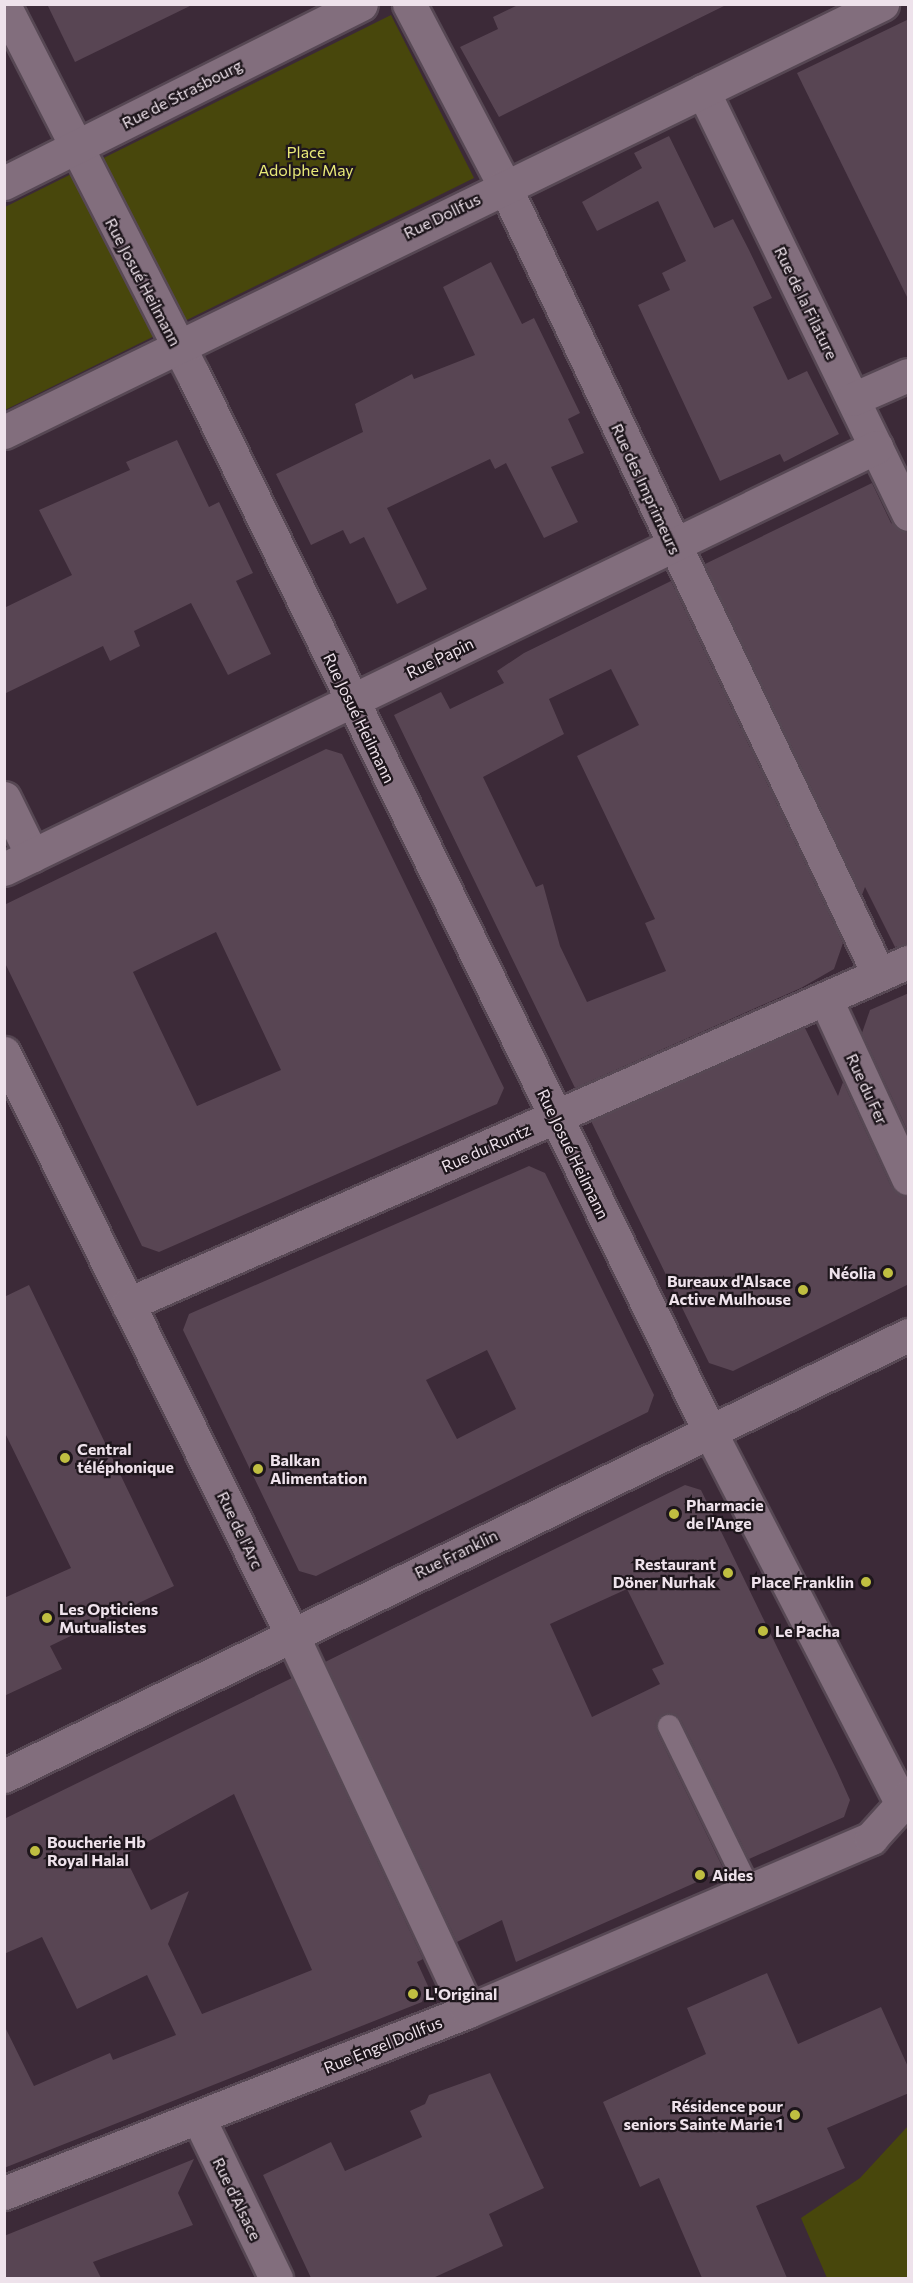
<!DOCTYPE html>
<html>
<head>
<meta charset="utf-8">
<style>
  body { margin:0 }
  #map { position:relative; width:913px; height:2283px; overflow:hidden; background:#3c2a38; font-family:Commissioner,sans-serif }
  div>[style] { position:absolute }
  .green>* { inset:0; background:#48470c }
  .building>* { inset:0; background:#584553 }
  .roads { filter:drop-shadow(2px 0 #574854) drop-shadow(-2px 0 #574854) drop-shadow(0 2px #574854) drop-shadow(0 -2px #574854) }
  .service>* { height:22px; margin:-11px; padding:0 11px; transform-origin:11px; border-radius:11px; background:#826e7d }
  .minor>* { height:33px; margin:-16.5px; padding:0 16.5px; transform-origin:16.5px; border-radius:16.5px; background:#826e7d }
  .dots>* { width:16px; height:16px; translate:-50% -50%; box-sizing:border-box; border:3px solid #1e161c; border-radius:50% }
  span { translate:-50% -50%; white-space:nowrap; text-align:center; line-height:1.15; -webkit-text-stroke:4.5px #1e161c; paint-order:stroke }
  .street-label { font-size:16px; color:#eee2eb }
  .park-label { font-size:16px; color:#e8e978 }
  .poi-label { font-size:16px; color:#eee2eb; font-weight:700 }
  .right { translate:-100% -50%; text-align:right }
  .left { translate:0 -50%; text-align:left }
  .frame { position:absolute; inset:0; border:6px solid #eee2eb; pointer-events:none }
</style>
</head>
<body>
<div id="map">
  <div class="green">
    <i style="clip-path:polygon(391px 15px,474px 178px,5px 410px,5px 207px)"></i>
    <i style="clip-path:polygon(908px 2126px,908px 2278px,827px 2278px,801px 2218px,860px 2178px)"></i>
  </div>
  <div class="building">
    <i style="clip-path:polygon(47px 4px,194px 4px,75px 62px)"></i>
    <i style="clip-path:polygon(520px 4px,728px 4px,499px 117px,460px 47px,498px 29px,493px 17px)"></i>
    <i style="clip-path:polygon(909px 19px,909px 301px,797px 73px)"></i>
    <i style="clip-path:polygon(669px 136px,714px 228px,733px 219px,749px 250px,772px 298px,753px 307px,788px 380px,807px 371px,839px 434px,784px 462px,780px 454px,720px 481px,638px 305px,670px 290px,662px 273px,686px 261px,658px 201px,597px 231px,582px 202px,642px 168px,634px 153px)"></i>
    <i style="clip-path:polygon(491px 262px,522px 324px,534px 318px,580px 413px,568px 419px,584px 453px,551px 467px,578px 522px,544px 538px,506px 463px,495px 469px,490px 459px,387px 508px,427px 589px,397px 604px,364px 537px,350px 544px,343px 530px,311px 545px,276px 474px,363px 432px,355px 404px,412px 374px,414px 379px,475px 355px,443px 287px)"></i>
    <i style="clip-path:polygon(177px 440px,209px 507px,219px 502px,253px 573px,236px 581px,271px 654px,228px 675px,191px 603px,134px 631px,140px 646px,110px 661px,103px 646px,4px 694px,4px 608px,72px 575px,39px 510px,130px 470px,126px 462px)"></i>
    <i style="clip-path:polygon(872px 483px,891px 523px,909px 532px,909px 944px,895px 947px,865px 887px,862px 895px,705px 564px)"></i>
    <i style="clip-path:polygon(evenodd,671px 581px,843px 943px,834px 969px,801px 988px,575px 1088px,394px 715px,441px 692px,450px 709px,504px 683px,497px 671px,524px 653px,671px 581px,611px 669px,639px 725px,577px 756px,655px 919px,645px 923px,666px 971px,587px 1002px,560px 946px,543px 884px,536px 887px,483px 777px,564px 734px,549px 699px,611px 669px)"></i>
    <i style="clip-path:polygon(evenodd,326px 749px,342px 754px,504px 1088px,497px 1104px,159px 1252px,142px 1246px,4px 961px,4px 905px,326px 749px,216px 932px,281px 1070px,197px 1106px,133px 972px,216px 932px)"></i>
    <i style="clip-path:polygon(909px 993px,909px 1134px,862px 1033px,870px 1010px)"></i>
    <i style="clip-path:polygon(805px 1028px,838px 1096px,843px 1082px,891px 1186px,909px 1196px,909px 1284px,733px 1371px,709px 1363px,591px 1121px)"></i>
    <i style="clip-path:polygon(evenodd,529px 1166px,545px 1173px,654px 1395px,648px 1412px,316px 1576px,299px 1571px,183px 1330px,189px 1314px,529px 1166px,487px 1350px,516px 1409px,457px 1439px,426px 1380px,487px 1350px)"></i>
    <i style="clip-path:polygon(29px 1285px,174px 1586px,50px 1646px,62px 1669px,4px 1696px,4px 1598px,71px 1568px,4px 1431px,4px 1297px)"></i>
    <i style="clip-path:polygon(evenodd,685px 1485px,701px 1490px,837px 1771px,850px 1800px,844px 1817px,749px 1859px,681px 1720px,664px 1714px,657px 1732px,724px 1870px,516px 1962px,502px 1920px,457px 1942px,325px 1662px,685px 1485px,627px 1589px,664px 1664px,652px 1669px,660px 1684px,592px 1717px,550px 1624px,627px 1589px)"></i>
    <i style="clip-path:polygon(evenodd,292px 1678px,423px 1959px,417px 1962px,428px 1986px,422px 2002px,4px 2168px,4px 2025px,34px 2086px,110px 2053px,113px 2060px,176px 2035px,147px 1975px,77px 2009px,42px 1937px,4px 1954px,4px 1819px,292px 1678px,234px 1794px,312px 1970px,202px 2014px,168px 1944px,189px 1891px,151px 1910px,124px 1855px,234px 1794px)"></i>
    <i style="clip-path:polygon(767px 1973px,798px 2044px,881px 2007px,909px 2069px,909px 2093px,827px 2128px,845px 2168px,756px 2206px,787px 2278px,702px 2278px,659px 2178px,640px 2187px,603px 2102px,706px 2054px,687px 2008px)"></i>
    <i style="clip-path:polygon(490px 2073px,544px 2188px,489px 2214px,503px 2246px,433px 2278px,311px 2278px,263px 2175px,331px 2142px,345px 2171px,422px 2137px,410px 2111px,425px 2104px,429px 2095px)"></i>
    <i style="clip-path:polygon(194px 2159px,178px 2193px,193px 2225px,93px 2262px,101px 2278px,4px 2278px,4px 2236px)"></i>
  </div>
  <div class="roads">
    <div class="service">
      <i style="left:669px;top:1726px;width:184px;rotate:63.9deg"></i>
    </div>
    <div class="minor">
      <i style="left:409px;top:4px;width:204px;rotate:62.3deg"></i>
      <i style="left:504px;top:185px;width:874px;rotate:64.61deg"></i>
      <i style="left:4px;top:5px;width:415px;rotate:62.9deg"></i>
      <i style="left:193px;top:374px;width:1178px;rotate:63.96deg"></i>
      <i style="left:710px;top:1432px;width:416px;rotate:62.7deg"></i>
      <i style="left:703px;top:91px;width:470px;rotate:64.1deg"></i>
      <i style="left:4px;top:183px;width:399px;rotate:-26.6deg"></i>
      <i style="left:853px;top:399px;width:60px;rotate:-23.6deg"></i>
      <i style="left:4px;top:432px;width:977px;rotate:-25.99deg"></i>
      <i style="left:4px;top:798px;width:64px;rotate:63.8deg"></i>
      <i style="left:4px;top:869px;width:969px;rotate:-25.82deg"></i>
      <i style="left:826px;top:1000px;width:196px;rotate:65.3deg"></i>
      <i style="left:4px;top:1053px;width:649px;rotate:63.67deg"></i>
      <i style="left:292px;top:1635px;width:415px;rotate:64.9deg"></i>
      <i style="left:128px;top:1304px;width:852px;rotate:-23.68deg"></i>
      <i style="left:4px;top:1776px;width:1006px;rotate:-26deg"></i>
      <i style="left:199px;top:2119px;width:177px;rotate:64.2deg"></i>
      <i style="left:4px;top:2193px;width:498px;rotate:-21.4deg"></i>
      <i style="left:468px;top:2011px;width:439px;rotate:-23.2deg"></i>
      <i style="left:871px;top:1838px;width:55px;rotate:-47.9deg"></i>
    </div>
  </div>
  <div class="dots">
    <i style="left:888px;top:1273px;background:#bfbe41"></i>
    <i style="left:803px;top:1290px;background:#bfbe41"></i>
    <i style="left:65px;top:1458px;background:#bfbe41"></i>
    <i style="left:258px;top:1469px;background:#bfbe41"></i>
    <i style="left:674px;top:1514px;background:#bfbe41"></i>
    <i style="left:728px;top:1573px;background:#bfbe41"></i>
    <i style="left:866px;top:1582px;background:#bfbe41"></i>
    <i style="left:47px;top:1618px;background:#bfbe41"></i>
    <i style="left:763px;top:1631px;background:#bfbe41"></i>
    <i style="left:35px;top:1851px;background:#bfbe41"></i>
    <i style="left:700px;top:1875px;background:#bfbe41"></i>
    <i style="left:413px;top:1994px;background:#bfbe41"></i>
    <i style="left:795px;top:2115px;background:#bfbe41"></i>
  </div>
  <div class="street-label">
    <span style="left:182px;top:94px;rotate:-27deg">Rue de Strasbourg</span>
    <span style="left:442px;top:216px;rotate:-26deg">Rue Dollfus</span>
    <span style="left:143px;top:282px;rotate:62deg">Rue Josué Heilmann</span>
    <span style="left:806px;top:303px;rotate:64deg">Rue de la Filature</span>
    <span style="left:646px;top:489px;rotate:65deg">Rue des Imprimeurs</span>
    <span style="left:440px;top:658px;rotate:-26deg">Rue Papin</span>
    <span style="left:359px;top:718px;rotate:64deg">Rue Josué Heilmann</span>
    <span style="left:867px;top:1089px;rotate:65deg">Rue du Fer</span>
    <span style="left:486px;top:1148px;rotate:-24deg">Rue du Runtz</span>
    <span style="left:573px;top:1154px;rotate:64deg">Rue Josué Heilmann</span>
    <span style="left:240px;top:1530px;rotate:64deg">Rue de l'Arc</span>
    <span style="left:456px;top:1554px;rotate:-26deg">Rue Franklin</span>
    <span style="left:383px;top:2045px;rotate:-22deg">Rue Engel Dollfus</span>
    <span style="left:237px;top:2199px;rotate:64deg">Rue d'Alsace</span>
  </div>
  <div class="park-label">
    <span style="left:306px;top:161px">Place<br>Adolphe May</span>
  </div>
  <div class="poi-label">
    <span class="right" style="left:876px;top:1273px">Néolia</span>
    <span class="right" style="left:791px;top:1290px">Bureaux d'Alsace<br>Active Mulhouse</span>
    <span class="left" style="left:77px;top:1458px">Central<br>téléphonique</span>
    <span class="left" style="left:270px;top:1469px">Balkan<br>Alimentation</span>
    <span class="left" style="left:686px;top:1514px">Pharmacie<br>de l'Ange</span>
    <span class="right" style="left:716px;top:1573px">Restaurant<br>Döner Nurhak</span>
    <span class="right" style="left:854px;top:1582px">Place Franklin</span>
    <span class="left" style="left:59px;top:1618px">Les Opticiens<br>Mutualistes</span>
    <span class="left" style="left:775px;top:1631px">Le Pacha</span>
    <span class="left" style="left:47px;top:1851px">Boucherie Hb<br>Royal Halal</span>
    <span class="left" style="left:712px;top:1875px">Aides</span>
    <span class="left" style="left:425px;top:1994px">L'Original</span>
    <span class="right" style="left:783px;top:2115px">Résidence pour<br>seniors Sainte Marie 1</span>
  </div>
  <div class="frame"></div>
</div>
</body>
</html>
